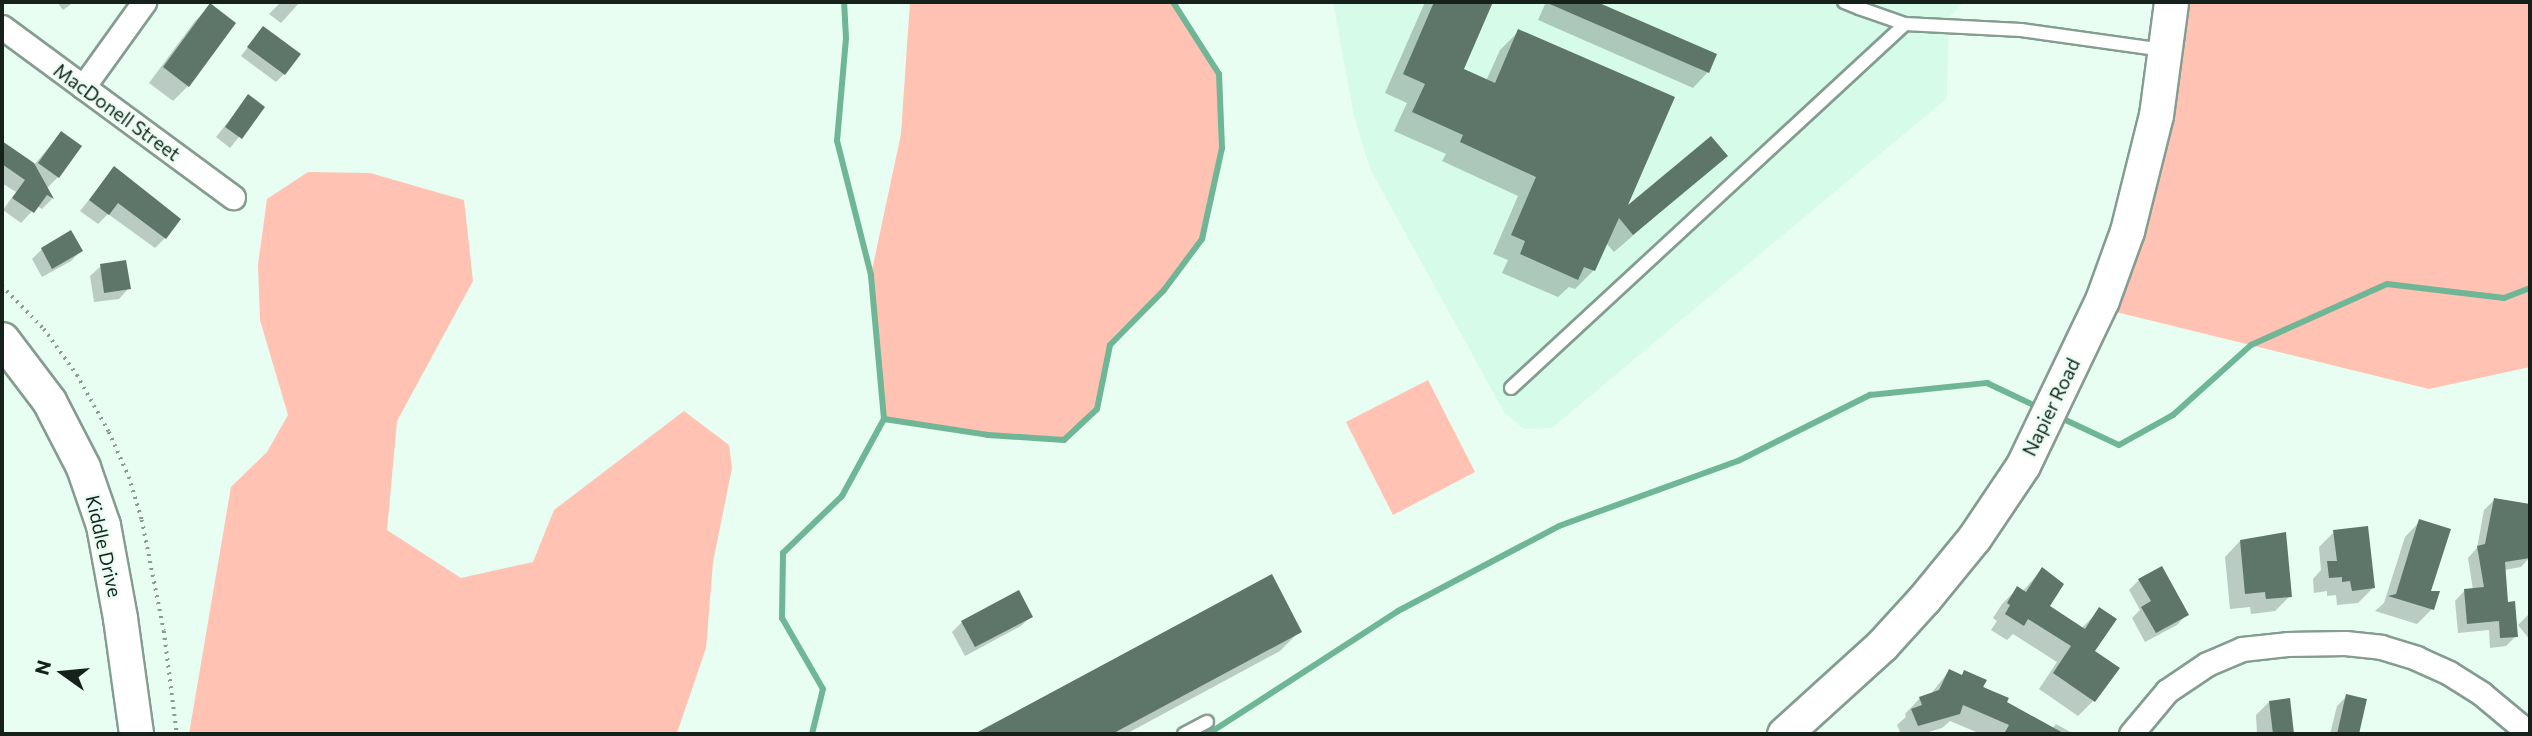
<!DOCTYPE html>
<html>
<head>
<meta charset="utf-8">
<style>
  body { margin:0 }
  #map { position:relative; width:2532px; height:736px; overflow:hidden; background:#e8fef3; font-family:Commissioner,sans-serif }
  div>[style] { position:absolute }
  .built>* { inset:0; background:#d7fbe9 }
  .green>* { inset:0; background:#ffc2b3 }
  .shadow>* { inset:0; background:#0003 }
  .stream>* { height:6px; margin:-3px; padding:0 3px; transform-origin:3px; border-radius:3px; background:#6fb697 }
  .building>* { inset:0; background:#5e766a }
  .path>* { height:3.5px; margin-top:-1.75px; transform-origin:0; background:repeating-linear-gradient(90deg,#8b9b93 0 2px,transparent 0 7px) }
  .roads { filter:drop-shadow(2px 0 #849d90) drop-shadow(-2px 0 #849d90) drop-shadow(0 2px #849d90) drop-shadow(0 -2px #849d90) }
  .lane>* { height:12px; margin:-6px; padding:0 6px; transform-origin:6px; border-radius:6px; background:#fff }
  .street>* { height:23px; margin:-11.5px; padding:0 11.5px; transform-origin:11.5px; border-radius:11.5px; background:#fff }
  .secondary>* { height:33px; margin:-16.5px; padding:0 16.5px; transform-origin:16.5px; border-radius:16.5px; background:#fff }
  span { translate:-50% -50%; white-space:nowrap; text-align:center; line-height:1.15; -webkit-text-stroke:5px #e8fef3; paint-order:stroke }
  .street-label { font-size:19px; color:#17211c }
  .frame { position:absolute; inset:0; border:4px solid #17211c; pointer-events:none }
  .north { position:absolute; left:28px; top:638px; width:70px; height:70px; -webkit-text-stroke:5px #e8fef3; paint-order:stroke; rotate:285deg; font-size:19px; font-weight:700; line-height:28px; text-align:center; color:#17211c }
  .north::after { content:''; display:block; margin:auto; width:24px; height:32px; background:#17211c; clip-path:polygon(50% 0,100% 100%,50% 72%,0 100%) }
</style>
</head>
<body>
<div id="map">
  <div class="built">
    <i style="clip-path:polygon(1333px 2px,1964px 2px,1949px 17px,1947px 98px,1552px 428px,1524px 429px,1504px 412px,1370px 169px,1354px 116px)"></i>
  </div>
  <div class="green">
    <i style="clip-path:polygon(910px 2px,1173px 2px,1219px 74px,1222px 148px,1202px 239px,1164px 290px,1110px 345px,1097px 409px,1064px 440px,988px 435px,884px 419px,871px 275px,901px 134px)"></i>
    <i style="clip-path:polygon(2169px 2px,2530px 2px,2530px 367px,2429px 389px,2104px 309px)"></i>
    <i style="clip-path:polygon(308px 172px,370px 173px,464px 200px,473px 281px,397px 421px,387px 530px,461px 578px,533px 562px,554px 510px,684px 411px,729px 445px,732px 468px,713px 562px,706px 648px,677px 733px,189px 734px,231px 487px,267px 452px,288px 415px,260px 320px,258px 265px,267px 199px)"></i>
    <i style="clip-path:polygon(1428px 380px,1475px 472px,1393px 515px,1346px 422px)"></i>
  </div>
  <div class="shadow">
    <i style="clip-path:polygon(57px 2px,74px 2px,63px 10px)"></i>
    <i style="clip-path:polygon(281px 2px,300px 2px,281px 23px,269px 14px)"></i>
    <i style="clip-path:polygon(1425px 2px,1491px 2px,1461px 69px,1486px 81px,1500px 50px,1519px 31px,1624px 211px,1725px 156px,1614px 252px,1606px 243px,1594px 270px,1575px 289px,1569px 287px,1558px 297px,1502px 273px,1508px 260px,1493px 254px,1518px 196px,1442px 161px,1446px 154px,1394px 131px,1407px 103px,1385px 93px)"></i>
    <i style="clip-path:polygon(1546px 2px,1593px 2px,1715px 55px,1708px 72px,1693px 88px,1538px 20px)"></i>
    <i style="clip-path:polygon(210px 6px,188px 86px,173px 101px,149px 83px,195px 21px)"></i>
    <i style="clip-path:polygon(263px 28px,284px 74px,276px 82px,241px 56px)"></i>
    <i style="clip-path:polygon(248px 97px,263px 107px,230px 148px,216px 137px)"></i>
    <i style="clip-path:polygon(61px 133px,58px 177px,46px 189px,52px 199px,42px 209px,37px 206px,21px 223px,3px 210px,16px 192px,2px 183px,2px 144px,34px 165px)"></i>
    <i style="clip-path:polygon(114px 168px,165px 238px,155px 248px,108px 214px,98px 224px,80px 211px)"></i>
    <i style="clip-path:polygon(42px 249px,81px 251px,71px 261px,42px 277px,32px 259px)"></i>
    <i style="clip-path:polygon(101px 266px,129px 288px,119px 299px,94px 302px,90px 276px)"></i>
    <i style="clip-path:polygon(2494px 500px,2530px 506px,2530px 536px,2527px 536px,2530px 557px,2521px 567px,2504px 570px,2506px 604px,2516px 636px,2506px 646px,2490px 648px,2489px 630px,2458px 633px,2455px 601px,2465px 590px,2473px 590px,2468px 558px,2477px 548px,2484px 510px)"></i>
    <i style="clip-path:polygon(2420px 521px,2432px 609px,2417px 624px,2375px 611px,2384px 603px,2405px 537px)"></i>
    <i style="clip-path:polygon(2334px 532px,2374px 587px,2358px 603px,2337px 605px,2336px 595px,2327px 596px,2327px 591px,2314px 593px,2313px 579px,2321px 570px,2319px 547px)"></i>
    <i style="clip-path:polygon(2240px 541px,2290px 596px,2275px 611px,2251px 614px,2250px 607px,2230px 609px,2225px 557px)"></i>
    <i style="clip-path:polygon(2042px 569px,2047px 607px,2081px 629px,2100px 609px,2093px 652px,2093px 701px,2078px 716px,2039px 689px,2057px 662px,2013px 634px,2007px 640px,1991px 630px,1997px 621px,1993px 618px,2002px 604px,2018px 588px,2022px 592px)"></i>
    <i style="clip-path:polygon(2139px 580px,2187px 614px,2177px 625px,2145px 642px,2132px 618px,2140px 610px,2129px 590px)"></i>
    <i style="clip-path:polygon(2530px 613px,2530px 640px,2518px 625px)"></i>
    <i style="clip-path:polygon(1031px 616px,1021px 626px,965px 656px,952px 632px,962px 622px)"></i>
    <i style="clip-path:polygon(1300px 631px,1280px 651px,1126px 734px,986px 734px,995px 725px)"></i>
    <i style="clip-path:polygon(1949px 671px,1961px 676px,1965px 672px,2005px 703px,2052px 729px,2056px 724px,2074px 734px,1981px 734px,1950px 721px,1942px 728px,1922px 734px,1901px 734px,1897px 725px,1906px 717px,1905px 714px,1920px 698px,1930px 695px)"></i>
    <i style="clip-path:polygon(2347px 696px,2358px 731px,2356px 734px,2330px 734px,2337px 706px)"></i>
    <i style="clip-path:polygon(2288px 700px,2293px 734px,2257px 734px,2256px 715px,2269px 702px)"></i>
  </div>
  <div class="stream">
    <i style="left:2057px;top:416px;width:68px;rotate:25.1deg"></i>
    <i style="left:2119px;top:445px;width:62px;rotate:-29.1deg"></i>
    <i style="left:2173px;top:415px;width:105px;rotate:-41.9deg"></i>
    <i style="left:2251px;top:345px;width:149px;rotate:-24.2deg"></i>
    <i style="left:2387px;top:284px;width:118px;rotate:6.8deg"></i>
    <i style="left:2504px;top:298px;width:28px;rotate:-21deg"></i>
    <i style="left:884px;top:419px;width:105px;rotate:8.7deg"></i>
    <i style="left:988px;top:435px;width:76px;rotate:3.8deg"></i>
    <i style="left:1064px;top:440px;width:45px;rotate:-43.2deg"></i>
    <i style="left:1097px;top:409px;width:65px;rotate:-78.5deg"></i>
    <i style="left:1110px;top:345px;width:77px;rotate:-45.5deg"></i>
    <i style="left:1164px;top:290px;width:64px;rotate:-53.3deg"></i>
    <i style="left:1202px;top:239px;width:93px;rotate:-77.6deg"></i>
    <i style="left:1222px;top:148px;width:74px;rotate:-92.3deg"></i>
    <i style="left:1219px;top:74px;width:85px;rotate:-122.6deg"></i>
    <i style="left:812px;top:734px;width:46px;rotate:-76.3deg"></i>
    <i style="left:823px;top:689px;width:82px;rotate:-120deg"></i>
    <i style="left:782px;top:618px;width:65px;rotate:-89.1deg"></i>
    <i style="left:783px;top:553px;width:82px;rotate:-44deg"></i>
    <i style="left:842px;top:496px;width:88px;rotate:-61.4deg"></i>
    <i style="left:884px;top:419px;width:145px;rotate:-95.2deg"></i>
    <i style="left:871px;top:275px;width:138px;rotate:-104.2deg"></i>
    <i style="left:837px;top:141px;width:103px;rotate:-85deg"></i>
    <i style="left:846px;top:38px;width:36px;rotate:-93deg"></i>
    <i style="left:1208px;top:734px;width:226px;rotate:-32.9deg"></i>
    <i style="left:1398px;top:611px;width:182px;rotate:-27.8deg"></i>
    <i style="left:1559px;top:526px;width:190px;rotate:-20deg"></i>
    <i style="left:1738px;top:461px;width:148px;rotate:-26.6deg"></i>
    <i style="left:1870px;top:395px;width:118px;rotate:-5.9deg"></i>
    <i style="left:1987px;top:383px;width:59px;rotate:25.3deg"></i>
  </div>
  <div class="building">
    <i style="clip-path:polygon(1434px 2px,1493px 2px,1464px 69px,1495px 83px,1518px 29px,1675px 97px,1628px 205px,1711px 136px,1728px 156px,1633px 235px,1619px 218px,1595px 271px,1584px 267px,1578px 280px,1520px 254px,1525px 241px,1511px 235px,1536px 177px,1460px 142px,1463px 135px,1412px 112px,1425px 84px,1403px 74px)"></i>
    <i style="clip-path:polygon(1545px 2px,1597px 2px,1717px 54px,1709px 73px)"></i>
    <i style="clip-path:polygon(210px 3px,236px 23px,189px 87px,163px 67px)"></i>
    <i style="clip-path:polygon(263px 26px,301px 54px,285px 75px,247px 47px)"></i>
    <i style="clip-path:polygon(248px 94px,265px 107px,242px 139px,225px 127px)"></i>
    <i style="clip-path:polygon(61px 131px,82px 146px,59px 178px,38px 163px)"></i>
    <i style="clip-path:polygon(2px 141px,34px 163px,54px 199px,47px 195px,34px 213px,12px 198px,25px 180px,2px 164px)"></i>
    <i style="clip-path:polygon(114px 166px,181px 219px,166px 239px,118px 203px,109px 215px,89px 200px)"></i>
    <i style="clip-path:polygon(71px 230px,83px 251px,52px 269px,41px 248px)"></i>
    <i style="clip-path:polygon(126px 260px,131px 289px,104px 293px,100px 264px)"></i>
    <i style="clip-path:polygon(2494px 498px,2530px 504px,2530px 558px,2505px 562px,2508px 602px,2515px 601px,2518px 637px,2500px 638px,2499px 621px,2467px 624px,2464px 589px,2484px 587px,2477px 546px,2485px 544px)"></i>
    <i style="clip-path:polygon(2419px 519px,2451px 529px,2431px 591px,2440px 591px,2434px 610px,2388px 596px,2396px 594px)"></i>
    <i style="clip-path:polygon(2368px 526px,2375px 588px,2352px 591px,2350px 581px,2342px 582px,2342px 577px,2329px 578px,2327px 561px,2337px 561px,2333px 530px)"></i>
    <i style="clip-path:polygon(2286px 532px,2292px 597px,2266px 599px,2265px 592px,2245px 594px,2240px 540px)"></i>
    <i style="clip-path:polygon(2162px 566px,2189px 615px,2156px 633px,2141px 607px,2151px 601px,2138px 579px)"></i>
    <i style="clip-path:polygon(2042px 567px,2064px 584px,2050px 606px,2085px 629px,2099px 607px,2117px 619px,2095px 651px,2120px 668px,2095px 702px,2053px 673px,2071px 646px,2028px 619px,2024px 626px,2005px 614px,2010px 605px,2007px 603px,2017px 586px,2026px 592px)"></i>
    <i style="clip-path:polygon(1272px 574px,1302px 632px,1112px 734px,974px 734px)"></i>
    <i style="clip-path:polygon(1019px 590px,1033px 617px,975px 647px,961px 621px)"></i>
    <i style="clip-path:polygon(1949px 669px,1962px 675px,1964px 670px,1987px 680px,1983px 687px,2009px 698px,2007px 702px,2065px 734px,2004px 734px,2009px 725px,1963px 705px,1960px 714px,1918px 726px,1911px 709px,1922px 705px,1919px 697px,1939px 690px)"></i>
    <i style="clip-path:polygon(2346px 694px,2367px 699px,2359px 734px,2337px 734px)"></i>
    <i style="clip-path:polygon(2290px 698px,2294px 734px,2273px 734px,2269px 701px)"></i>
  </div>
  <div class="path">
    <i style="left:2px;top:286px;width:60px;rotate:45.7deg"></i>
    <i style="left:44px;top:329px;width:57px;rotate:54.3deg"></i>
    <i style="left:77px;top:375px;width:65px;rotate:60.7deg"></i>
    <i style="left:109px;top:432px;width:49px;rotate:66deg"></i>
    <i style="left:129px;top:477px;width:45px;rotate:73.2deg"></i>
    <i style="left:142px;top:520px;width:113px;rotate:78.8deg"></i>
    <i style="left:164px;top:631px;width:104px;rotate:82.8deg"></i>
  </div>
  <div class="roads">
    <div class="lane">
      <i style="left:1844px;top:2px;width:16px;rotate:22deg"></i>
      <i style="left:1861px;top:2px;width:6px;rotate:108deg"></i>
      <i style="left:1859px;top:8px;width:49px;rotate:19.2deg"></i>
      <i style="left:1511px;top:388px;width:536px;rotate:-42.73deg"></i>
      <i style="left:1905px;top:24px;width:116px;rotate:3deg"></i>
      <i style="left:2021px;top:30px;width:144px;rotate:8deg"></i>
      <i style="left:1184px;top:734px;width:26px;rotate:-28deg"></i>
    </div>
    <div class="street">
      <i style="left:2px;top:27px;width:287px;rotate:36.4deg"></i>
      <i style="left:83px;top:87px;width:105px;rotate:-54.3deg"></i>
      <i style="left:2131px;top:734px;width:56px;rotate:-50.1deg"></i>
      <i style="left:2167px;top:691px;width:48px;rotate:-34deg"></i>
      <i style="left:2207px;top:664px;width:38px;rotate:-23deg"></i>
      <i style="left:2242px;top:649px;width:45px;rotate:-6.3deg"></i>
      <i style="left:2287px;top:644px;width:58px;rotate:-1deg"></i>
      <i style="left:2345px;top:643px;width:36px;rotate:6deg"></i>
      <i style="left:2381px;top:647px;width:37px;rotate:17deg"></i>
      <i style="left:2416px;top:658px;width:36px;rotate:24deg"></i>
      <i style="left:2449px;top:673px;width:39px;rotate:32deg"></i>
      <i style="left:2482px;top:694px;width:62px;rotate:39.8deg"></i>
    </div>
    <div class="secondary">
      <i style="left:2px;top:339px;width:78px;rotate:52.8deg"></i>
      <i style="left:49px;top:401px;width:74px;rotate:62.7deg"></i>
      <i style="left:83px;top:467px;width:61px;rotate:71deg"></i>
      <i style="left:103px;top:525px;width:95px;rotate:79.6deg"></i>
      <i style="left:120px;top:618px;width:117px;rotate:82.1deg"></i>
      <i style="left:1784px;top:734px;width:132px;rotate:-42.2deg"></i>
      <i style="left:1882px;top:645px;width:62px;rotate:-47.6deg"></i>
      <i style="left:1924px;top:599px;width:79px;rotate:-50.7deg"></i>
      <i style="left:1974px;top:538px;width:88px;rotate:-56.1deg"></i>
      <i style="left:2023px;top:465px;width:183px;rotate:-64.4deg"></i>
      <i style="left:2102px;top:300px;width:73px;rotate:-70.1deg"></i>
      <i style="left:2127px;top:231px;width:120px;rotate:-76deg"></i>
      <i style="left:2156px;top:115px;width:114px;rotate:-82.4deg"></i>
    </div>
  </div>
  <div class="street-label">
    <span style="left:117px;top:112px;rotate:36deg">MacDonell Street</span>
    <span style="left:2051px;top:407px;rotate:-64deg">Napier Road</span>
    <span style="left:104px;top:546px;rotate:77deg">Kiddle Drive</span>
  </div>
  <div class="frame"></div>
  <div class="north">N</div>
</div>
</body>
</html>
